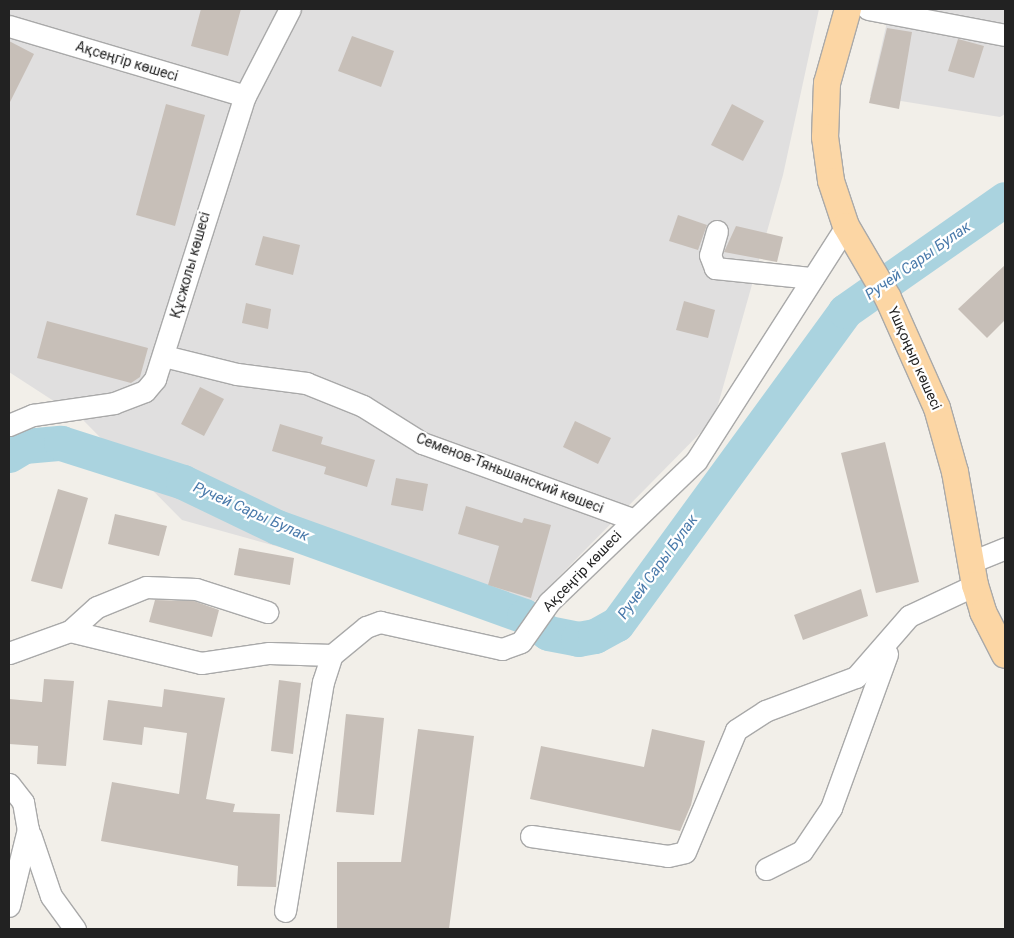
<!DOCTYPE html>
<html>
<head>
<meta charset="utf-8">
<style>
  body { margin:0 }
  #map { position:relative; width:1014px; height:938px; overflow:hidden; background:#f2efe9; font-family:Roboto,sans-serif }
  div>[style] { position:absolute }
  .residential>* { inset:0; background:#e0dfdf }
  .river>* { height:35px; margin:-17.5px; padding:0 17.5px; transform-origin:17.5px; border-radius:17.5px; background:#aad3df }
  .building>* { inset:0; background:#c7bfb8 }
  .roads { filter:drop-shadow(1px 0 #a9a9a9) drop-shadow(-1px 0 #a9a9a9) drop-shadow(0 1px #a9a9a9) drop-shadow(0 -1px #a9a9a9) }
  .minor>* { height:21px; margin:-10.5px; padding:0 10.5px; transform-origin:10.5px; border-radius:10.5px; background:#fff }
  .major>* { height:26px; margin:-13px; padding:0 13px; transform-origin:13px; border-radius:13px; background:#fcd6a4 }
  span { translate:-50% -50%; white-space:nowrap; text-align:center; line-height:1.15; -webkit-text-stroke:4.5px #fff; paint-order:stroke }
  .street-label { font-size:14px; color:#222 }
  .water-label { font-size:15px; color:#4a7aab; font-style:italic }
  .frame { position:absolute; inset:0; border:10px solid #222; pointer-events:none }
</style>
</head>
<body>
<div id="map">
  <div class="residential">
    <i style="clip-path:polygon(9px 9px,819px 9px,783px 175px,714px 419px,522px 614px,182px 520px,83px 420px,9px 372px)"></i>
    <i style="clip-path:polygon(890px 9px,1005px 9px,1005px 114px,1000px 117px,870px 96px)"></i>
  </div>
  <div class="river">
    <i style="left:9px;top:455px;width:17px;rotate:-31deg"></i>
    <i style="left:24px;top:446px;width:37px;rotate:-5deg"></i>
    <i style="left:61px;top:443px;width:128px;rotate:17.7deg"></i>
    <i style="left:183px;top:482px;width:104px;rotate:25.6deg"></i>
    <i style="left:277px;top:527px;width:263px;rotate:19.8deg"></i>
    <i style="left:524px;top:616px;width:29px;rotate:35deg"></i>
    <i style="left:548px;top:633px;width:31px;rotate:11deg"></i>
    <i style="left:578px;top:639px;width:17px;rotate:-10deg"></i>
    <i style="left:595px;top:636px;width:25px;rotate:-29deg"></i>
    <i style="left:617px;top:624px;width:387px;rotate:-53.9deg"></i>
    <i style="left:845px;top:311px;width:195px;rotate:-35deg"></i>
  </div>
  <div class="building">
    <i style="clip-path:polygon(201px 9px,241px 9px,228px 56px,191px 46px)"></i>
    <i style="clip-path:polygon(887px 28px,912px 32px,899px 109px,869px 103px)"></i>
    <i style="clip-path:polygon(352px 36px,394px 51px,381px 87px,338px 71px)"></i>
    <i style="clip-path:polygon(958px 39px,984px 46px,974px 78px,948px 71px)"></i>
    <i style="clip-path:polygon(9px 41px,34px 54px,9px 104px)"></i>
    <i style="clip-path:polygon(166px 104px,205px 115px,175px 226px,136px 215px)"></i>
    <i style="clip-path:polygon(732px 104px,764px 121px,743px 161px,711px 145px)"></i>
    <i style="clip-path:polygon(678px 215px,707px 225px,698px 250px,669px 241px)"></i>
    <i style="clip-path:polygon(736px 226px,783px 237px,777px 262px,724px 252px)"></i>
    <i style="clip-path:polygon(263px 236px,300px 245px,293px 275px,255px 265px)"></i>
    <i style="clip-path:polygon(1005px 265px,1005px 320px,987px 338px,958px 309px)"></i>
    <i style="clip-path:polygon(684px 301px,715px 310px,708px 338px,676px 330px)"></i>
    <i style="clip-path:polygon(246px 303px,271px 309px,268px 329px,242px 323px)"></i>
    <i style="clip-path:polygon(47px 321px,148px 348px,140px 377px,131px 383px,37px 358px)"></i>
    <i style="clip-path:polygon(200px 387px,224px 399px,204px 436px,181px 424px)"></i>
    <i style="clip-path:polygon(575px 421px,611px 438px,598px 464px,563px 447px)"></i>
    <i style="clip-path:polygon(280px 424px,323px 437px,321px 444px,375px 460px,367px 487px,324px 474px,326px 467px,272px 451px)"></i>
    <i style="clip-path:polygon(885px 442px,919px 582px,876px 593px,841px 453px)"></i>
    <i style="clip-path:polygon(396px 478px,428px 484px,423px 511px,391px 505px)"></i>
    <i style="clip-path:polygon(58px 489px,88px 498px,62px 589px,31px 581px)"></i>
    <i style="clip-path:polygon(466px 506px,522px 523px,524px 518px,551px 525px,531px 598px,488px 585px,499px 546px,458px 534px)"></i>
    <i style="clip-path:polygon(115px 514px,167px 526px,159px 556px,108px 544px)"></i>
    <i style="clip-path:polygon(239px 548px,294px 558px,290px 585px,234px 575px)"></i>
    <i style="clip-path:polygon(861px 589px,868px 616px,803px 640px,794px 615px)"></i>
    <i style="clip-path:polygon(155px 600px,194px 601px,219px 610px,212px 637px,149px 622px)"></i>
    <i style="clip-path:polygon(44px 679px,74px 681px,66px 766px,37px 764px,38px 746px,9px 744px,9px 699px,42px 702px)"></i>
    <i style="clip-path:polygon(279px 680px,301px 683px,293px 754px,271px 751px)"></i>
    <i style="clip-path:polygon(164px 689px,225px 698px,206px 799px,235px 804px,233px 812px,280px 814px,276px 887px,237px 886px,238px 866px,101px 841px,112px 782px,179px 794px,187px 733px,144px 727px,142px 745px,103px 740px,108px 700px,162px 707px)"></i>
    <i style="clip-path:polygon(346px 714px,384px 718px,374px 815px,336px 812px)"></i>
    <i style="clip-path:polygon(418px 729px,474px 736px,449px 929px,337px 929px,337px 862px,401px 862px)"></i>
    <i style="clip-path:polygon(652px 729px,705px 741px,691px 805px,680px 831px,530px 799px,541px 746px,644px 767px)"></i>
  </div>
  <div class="roads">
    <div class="minor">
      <i style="left:868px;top:9px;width:139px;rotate:10.7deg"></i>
      <i style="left:9px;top:26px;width:246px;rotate:16.5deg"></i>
      <i style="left:717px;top:231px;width:25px;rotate:106deg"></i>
      <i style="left:710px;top:255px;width:14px;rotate:69deg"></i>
      <i style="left:715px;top:268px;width:98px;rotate:5.9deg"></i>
      <i style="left:164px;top:356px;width:75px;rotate:13.9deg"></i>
      <i style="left:237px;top:374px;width:70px;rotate:7.4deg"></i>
      <i style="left:306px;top:383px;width:61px;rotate:22deg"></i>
      <i style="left:363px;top:406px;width:70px;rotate:32.1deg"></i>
      <i style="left:422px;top:443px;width:223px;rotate:19.9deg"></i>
      <i style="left:9px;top:425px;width:26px;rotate:-23deg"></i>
      <i style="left:33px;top:415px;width:82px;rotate:-8.4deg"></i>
      <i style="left:114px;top:403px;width:33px;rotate:-21deg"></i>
      <i style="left:145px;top:391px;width:16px;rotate:-50deg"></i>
      <i style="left:155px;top:379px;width:297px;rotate:-72.4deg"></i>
      <i style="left:245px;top:96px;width:98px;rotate:-62.7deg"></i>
      <i style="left:971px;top:562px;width:37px;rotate:-22deg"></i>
      <i style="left:70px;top:631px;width:135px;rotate:13.7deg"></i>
      <i style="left:201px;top:663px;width:69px;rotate:-8.4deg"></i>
      <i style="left:269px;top:653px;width:63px;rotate:1.8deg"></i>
      <i style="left:9px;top:653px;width:65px;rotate:-19.8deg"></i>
      <i style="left:70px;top:631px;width:36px;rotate:-42deg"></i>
      <i style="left:97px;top:607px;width:53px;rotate:-22.2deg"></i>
      <i style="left:146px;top:587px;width:50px;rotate:2.3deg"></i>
      <i style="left:196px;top:589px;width:75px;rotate:17.9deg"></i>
      <i style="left:9px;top:784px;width:23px;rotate:52deg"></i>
      <i style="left:23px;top:802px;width:27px;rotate:80deg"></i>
      <i style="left:28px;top:829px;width:79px;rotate:103.9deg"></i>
      <i style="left:30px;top:834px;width:65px;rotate:71.3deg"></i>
      <i style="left:51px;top:896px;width:41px;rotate:54deg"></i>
      <i style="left:531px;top:836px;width:138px;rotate:8.3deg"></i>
      <i style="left:668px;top:856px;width:17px;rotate:-13deg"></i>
      <i style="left:685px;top:852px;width:132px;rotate:-67.3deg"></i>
      <i style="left:736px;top:730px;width:35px;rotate:-33deg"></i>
      <i style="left:765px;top:711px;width:97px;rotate:-20.5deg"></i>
      <i style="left:856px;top:677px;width:81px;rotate:-49deg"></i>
      <i style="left:909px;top:616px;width:73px;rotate:-25.2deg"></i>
      <i style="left:766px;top:869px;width:40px;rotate:-26.6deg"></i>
      <i style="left:802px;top:851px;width:52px;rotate:-56deg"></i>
      <i style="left:831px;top:808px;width:164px;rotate:-70deg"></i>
      <i style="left:285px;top:911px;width:232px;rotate:-80.6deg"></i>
      <i style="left:323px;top:682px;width:28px;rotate:-72deg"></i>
      <i style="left:332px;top:655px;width:44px;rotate:-39.5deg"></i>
      <i style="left:366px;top:627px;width:15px;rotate:-20deg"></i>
      <i style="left:380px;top:622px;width:125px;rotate:12.5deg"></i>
      <i style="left:502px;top:649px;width:20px;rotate:-20deg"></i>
      <i style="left:521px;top:642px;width:49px;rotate:-55deg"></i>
      <i style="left:549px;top:602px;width:204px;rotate:-43.8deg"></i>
      <i style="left:696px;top:461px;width:279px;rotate:-57.4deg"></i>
    </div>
    <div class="major">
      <i style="left:848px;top:9px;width:77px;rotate:105.8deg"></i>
      <i style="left:827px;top:83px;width:54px;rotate:92.1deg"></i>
      <i style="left:825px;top:137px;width:44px;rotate:82.2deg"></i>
      <i style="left:831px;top:181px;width:47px;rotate:71.6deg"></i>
      <i style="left:846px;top:226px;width:83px;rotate:59.7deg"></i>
      <i style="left:888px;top:298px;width:120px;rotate:66deg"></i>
      <i style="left:937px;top:408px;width:66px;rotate:74.3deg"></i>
      <i style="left:955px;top:472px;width:115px;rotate:80deg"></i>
      <i style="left:975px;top:585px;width:28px;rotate:73deg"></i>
      <i style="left:983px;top:612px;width:48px;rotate:62.9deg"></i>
    </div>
  </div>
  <div class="street-label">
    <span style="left:127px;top:61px;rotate:17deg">Ақсеңгір көшесі</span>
    <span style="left:190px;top:265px;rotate:-74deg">Құсжолы көшесі</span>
    <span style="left:915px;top:358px;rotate:66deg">Үшқоңыр көшесі</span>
    <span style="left:510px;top:473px;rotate:21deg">Семенов-Тяньшанский көшесі</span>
    <span style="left:582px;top:571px;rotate:-46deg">Ақсеңгір көшесі</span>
  </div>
  <div class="water-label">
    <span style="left:918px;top:261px;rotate:-35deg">Ручей Сары Булак</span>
    <span style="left:251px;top:512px;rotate:24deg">Ручей Сары Булак</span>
    <span style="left:658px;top:567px;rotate:-54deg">Ручей Сары Булак</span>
  </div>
  <div class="frame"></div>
</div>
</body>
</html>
